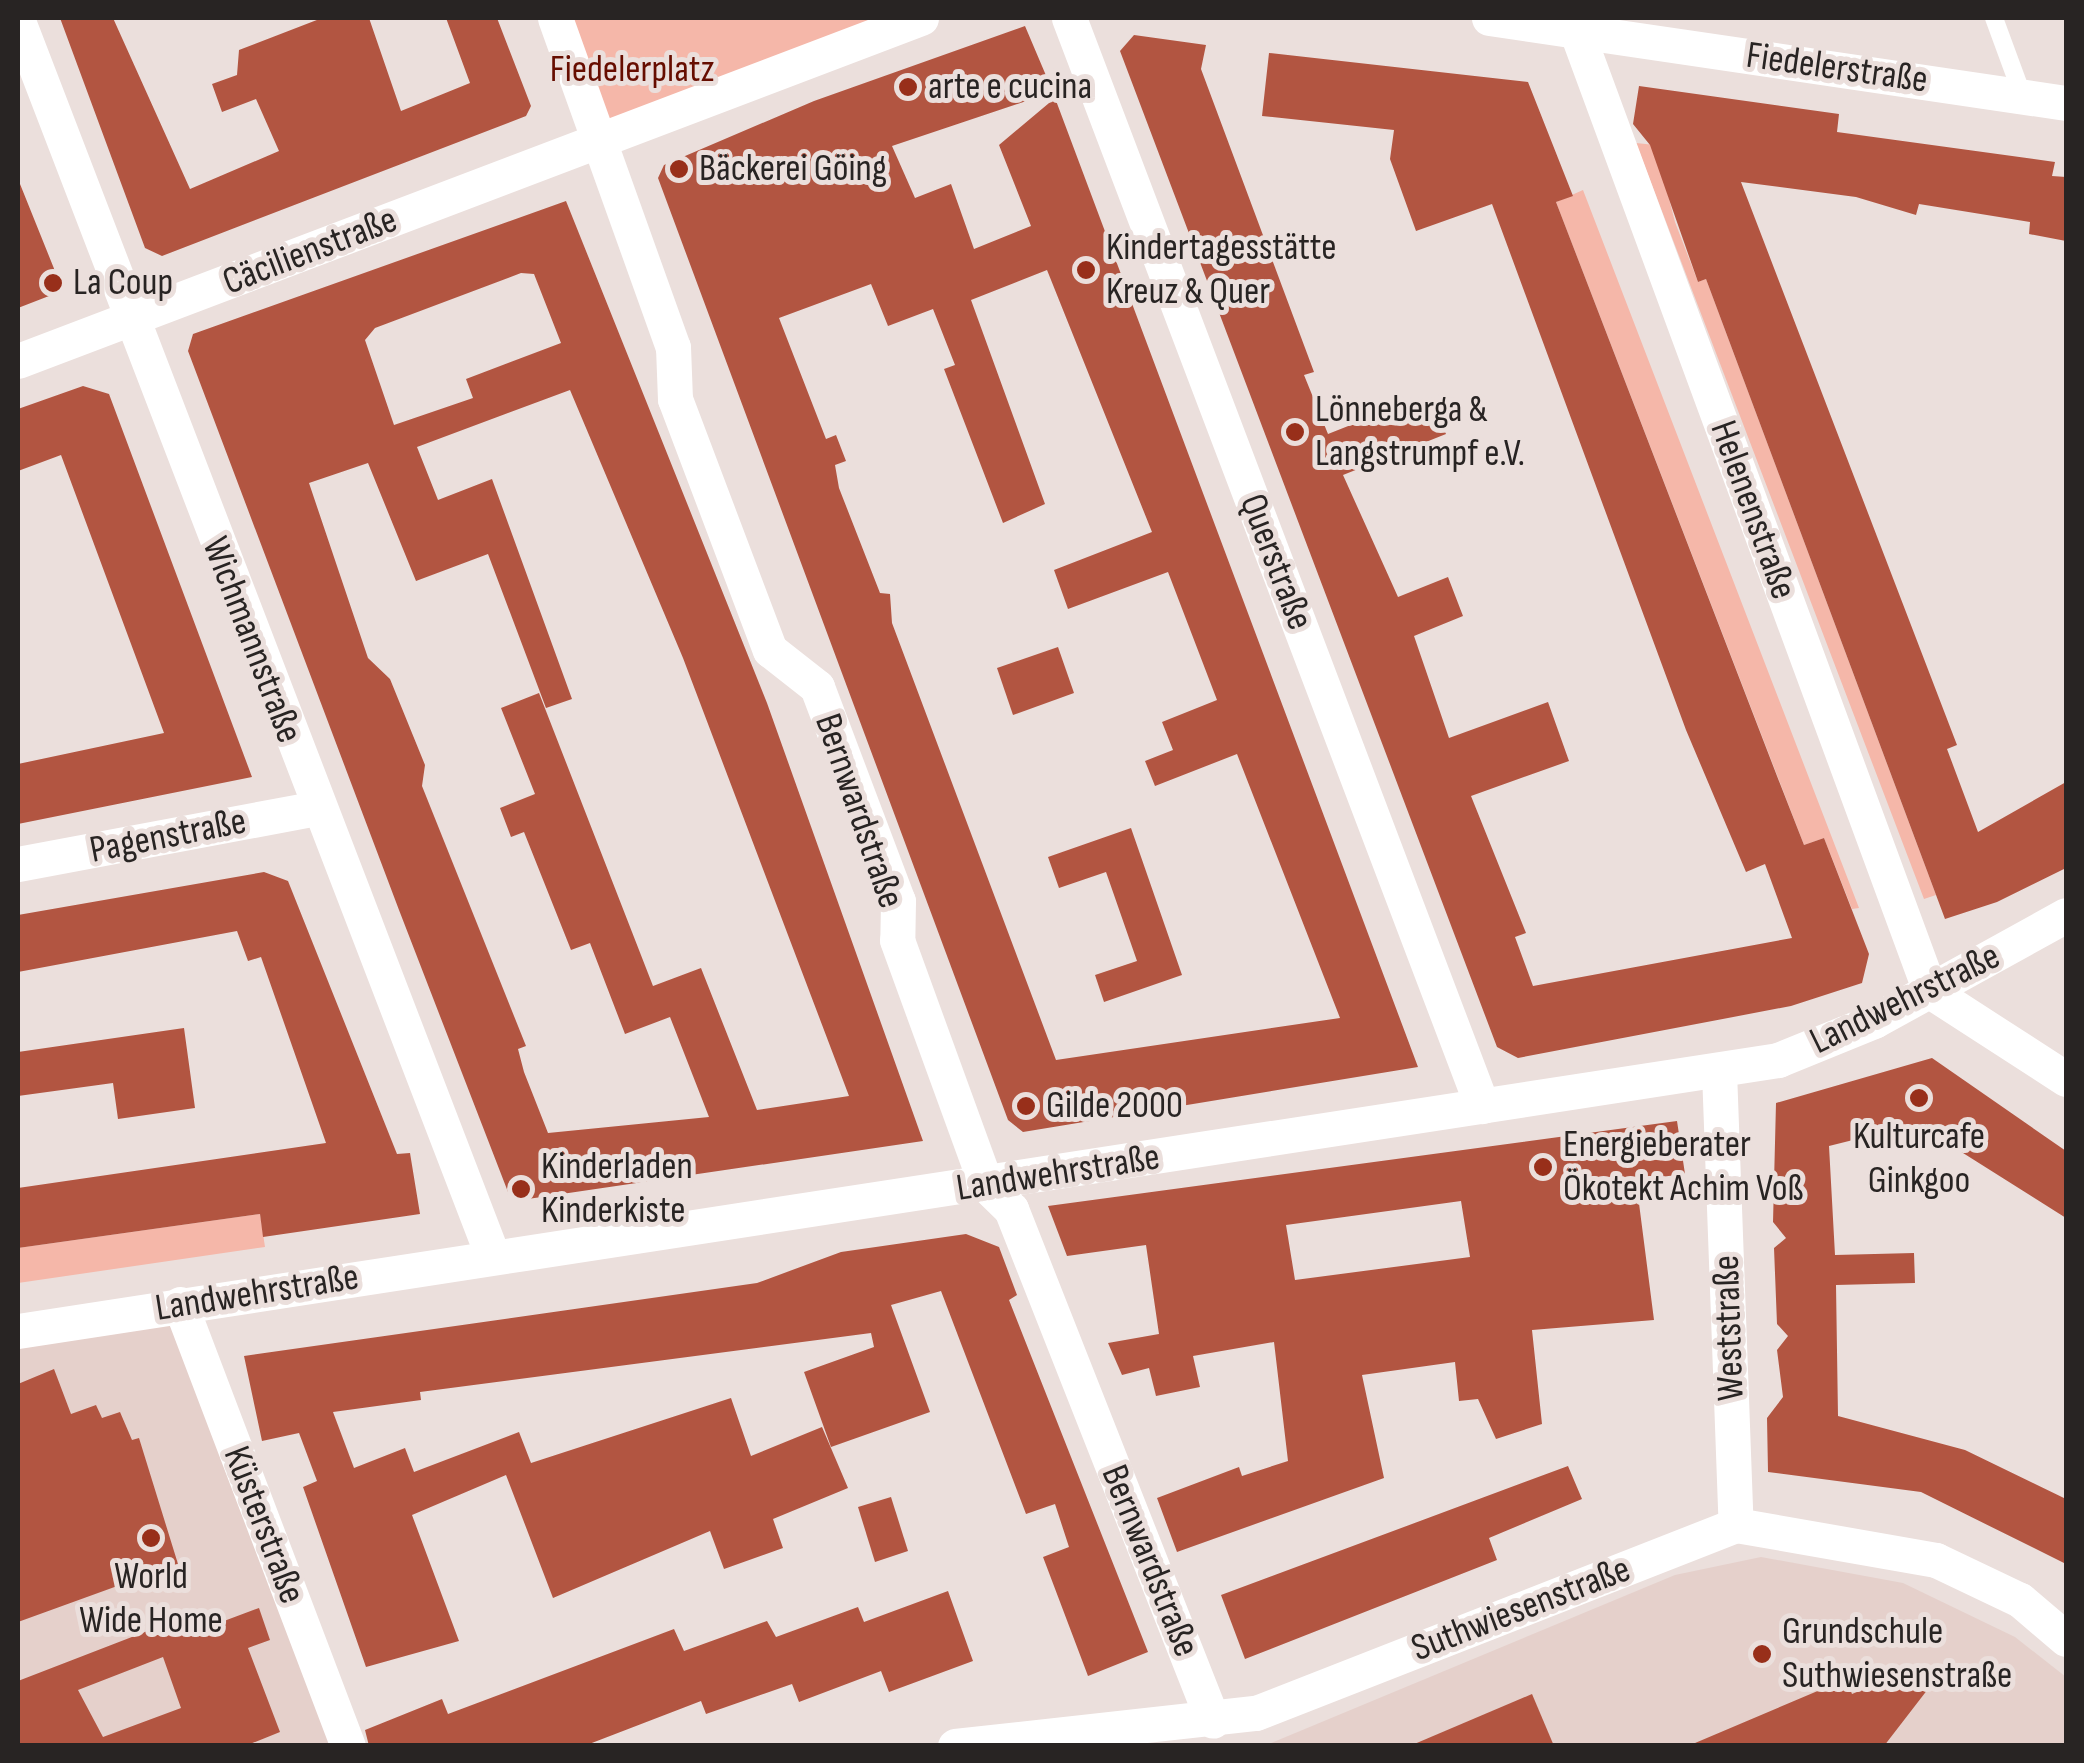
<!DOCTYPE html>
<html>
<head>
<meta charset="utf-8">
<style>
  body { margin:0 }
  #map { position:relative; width:2084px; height:1763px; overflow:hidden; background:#ebdfdc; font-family:"Sofia Sans Condensed",sans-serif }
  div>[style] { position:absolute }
  .built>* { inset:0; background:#e5d0cb }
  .green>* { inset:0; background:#f5b7a9 }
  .building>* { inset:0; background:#b25541 }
  .lane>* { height:18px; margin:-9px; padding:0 9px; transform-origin:9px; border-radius:9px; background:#fff }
  .street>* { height:35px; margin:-17.5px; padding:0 17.5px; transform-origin:17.5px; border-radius:17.5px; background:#fff }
  .dots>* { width:28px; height:28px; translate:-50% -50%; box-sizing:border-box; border:5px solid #ebdfdc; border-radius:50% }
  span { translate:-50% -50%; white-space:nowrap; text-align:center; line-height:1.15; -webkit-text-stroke:10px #ebdfdc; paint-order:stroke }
  .street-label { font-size:38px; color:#282423 }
  .park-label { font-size:38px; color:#660d00 }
  .poi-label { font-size:38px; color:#282423 }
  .left { translate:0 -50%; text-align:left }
  .frame { position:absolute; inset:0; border:20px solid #282423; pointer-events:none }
</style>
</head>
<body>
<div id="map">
  <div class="built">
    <i style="clip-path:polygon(180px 1304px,348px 1745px,18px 1746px,18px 1331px)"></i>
    <i style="clip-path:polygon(1761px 1557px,1903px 1583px,2015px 1637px,2066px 1677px,2066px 1745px,1264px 1746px,1675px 1575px)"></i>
  </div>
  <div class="green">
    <i style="clip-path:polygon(555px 18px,921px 18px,601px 140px)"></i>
    <i style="clip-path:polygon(1636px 143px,1655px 145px,1675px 222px,1698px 282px,1706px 279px,1936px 895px,1924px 899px)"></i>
    <i style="clip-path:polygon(1583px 190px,1859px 908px,1852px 909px,1824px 838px,1804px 845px,1556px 202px)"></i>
    <i style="clip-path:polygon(260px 1214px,265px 1247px,18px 1283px,18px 1248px)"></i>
  </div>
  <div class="building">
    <i style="clip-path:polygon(60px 18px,113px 18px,190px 189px,279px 151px,256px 99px,222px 112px,212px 84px,237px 75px,239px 50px,322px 18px,369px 18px,401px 111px,470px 83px,446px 18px,497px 18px,531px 106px,526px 116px,162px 256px,145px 248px)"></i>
    <i style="clip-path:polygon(evenodd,1025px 26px,1053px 92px,892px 146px,915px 198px,951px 184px,974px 249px,1031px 226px,999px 145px,1055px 98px,1418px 1067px,1023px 1132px,1008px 1120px,658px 178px,664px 165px,814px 101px,1025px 26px,1047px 270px,1152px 532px,1054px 570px,1068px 609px,1168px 572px,1217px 700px,1162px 722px,1173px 750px,1145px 761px,1155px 786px,1237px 754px,1340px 1018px,1056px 1060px,892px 623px,890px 594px,880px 593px,839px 488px,835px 465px,846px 461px,836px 435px,826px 439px,779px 318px,871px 284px,888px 326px,933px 309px,955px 365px,944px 369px,1003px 523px,1045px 504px,971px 300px,1047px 270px)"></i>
    <i style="clip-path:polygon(1134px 35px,1206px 45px,1201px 69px,1314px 372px,1304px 375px,1328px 434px,1419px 398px,1424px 412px,1435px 408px,1446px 434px,1343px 475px,1398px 597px,1448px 577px,1463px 616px,1414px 636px,1449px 738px,1548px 702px,1569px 761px,1471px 796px,1526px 933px,1515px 937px,1533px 986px,1792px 938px,1765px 864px,1746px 872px,1686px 730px,1492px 204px,1416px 231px,1390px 159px,1394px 130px,1262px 116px,1269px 53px,1528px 82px,1573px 196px,1556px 202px,1777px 776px,1804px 845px,1824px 838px,1869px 954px,1862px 983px,1791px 1006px,1518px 1058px,1497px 1047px,1120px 51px)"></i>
    <i style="clip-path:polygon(1639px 86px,1839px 114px,1837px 132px,2055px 162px,2052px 176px,2066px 177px,2066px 241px,2029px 234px,2030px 222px,1919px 204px,1916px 215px,1856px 197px,1741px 182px,1957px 745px,1947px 749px,1978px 832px,2066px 782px,2066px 868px,1997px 902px,1945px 919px,1706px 279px,1698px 282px,1650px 145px,1633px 124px)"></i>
    <i style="clip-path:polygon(18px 179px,57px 276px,44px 282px,49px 296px,18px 308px)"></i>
    <i style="clip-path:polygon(evenodd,566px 201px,767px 703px,923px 1141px,521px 1200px,508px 1192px,399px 910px,188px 351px,193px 334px,566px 201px,521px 273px,534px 274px,561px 343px,466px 379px,473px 398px,394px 425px,365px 340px,375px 328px,521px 273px,566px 201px,570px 390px,683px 658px,849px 1096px,757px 1110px,701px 968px,653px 986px,539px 693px,501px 708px,535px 794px,500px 808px,511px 837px,524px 832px,571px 950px,590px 943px,625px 1034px,670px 1017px,709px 1117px,548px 1133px,524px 1072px,518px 1049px,526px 1046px,422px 786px,425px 765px,390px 679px,368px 658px,309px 483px,368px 463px,416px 581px,488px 554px,546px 708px,572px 699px,492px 479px,438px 500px,417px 447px,570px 390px)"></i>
    <i style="clip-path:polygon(83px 386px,109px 394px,252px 777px,18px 824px,18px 764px,164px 733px,61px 455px,18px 471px,18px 409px)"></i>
    <i style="clip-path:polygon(1058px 647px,1074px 693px,1013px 715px,997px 668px)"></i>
    <i style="clip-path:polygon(1131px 828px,1182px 975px,1104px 1002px,1095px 975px,1137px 961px,1106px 872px,1059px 888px,1048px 857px)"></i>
    <i style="clip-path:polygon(264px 872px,288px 881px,397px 1154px,410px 1153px,420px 1214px,263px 1237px,260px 1214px,18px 1248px,18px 1188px,326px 1143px,261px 957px,248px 961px,237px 931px,18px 972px,18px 915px)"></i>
    <i style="clip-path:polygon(184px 1028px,195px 1108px,118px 1119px,113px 1083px,18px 1096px,18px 1052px)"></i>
    <i style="clip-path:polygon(1932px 1058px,2066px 1151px,2066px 1218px,1917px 1124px,1829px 1146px,1835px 1255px,1914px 1253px,1915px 1283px,1836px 1285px,1838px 1416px,1965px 1450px,2066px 1499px,2066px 1564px,1921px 1492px,1768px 1472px,1767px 1418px,1783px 1397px,1777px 1350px,1788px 1336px,1777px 1324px,1774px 1248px,1786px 1238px,1773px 1222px,1776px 1103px)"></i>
    <i style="clip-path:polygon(evenodd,1677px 1121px,1685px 1174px,1636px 1180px,1654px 1320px,1532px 1330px,1542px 1424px,1496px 1439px,1478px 1399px,1459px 1401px,1455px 1362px,1362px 1375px,1384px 1478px,1177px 1552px,1157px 1498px,1239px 1467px,1242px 1476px,1288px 1461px,1274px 1342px,1193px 1356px,1200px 1387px,1156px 1396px,1149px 1368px,1122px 1375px,1108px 1343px,1159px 1334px,1146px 1245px,1067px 1256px,1048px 1206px,1677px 1121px,1461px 1201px,1470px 1257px,1295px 1280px,1286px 1225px,1461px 1201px)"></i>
    <i style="clip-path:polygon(966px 1234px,999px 1247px,1017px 1295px,1009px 1300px,1148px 1652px,1088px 1676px,1043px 1557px,1069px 1547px,1055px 1504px,1026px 1514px,941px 1291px,891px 1305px,930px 1412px,831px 1447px,804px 1372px,874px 1347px,871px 1333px,420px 1392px,421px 1400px,333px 1412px,354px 1468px,405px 1448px,414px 1472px,519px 1432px,531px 1463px,731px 1398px,751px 1456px,822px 1427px,848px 1488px,773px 1519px,783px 1548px,724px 1569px,710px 1531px,553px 1598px,506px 1475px,412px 1515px,459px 1641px,366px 1667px,303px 1487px,317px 1481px,299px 1433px,262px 1441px,244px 1356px,757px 1283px,841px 1252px)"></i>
    <i style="clip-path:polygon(54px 1369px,71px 1414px,96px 1405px,102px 1418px,120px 1412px,132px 1440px,139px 1438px,178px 1564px,18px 1622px,18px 1384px)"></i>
    <i style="clip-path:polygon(1568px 1466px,1582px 1499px,1489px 1538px,1497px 1560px,1245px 1659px,1221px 1595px)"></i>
    <i style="clip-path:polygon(891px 1497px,908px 1551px,875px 1562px,858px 1507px)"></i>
    <i style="clip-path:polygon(948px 1591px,973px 1661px,889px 1692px,881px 1671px,799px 1702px,792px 1684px,706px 1714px,701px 1701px,584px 1746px,369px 1746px,365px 1730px,442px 1699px,448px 1714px,674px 1629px,684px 1651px,767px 1621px,776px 1637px,858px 1607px,864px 1622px)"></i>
    <i style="clip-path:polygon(evenodd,259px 1608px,270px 1640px,248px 1648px,280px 1732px,245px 1746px,18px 1746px,18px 1681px,194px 1613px,200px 1630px,259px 1608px,163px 1657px,181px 1708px,103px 1737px,78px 1690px,163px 1657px)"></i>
    <i style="clip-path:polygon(1918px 1667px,1928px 1689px,1884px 1746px,1688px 1746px,1846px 1679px,1852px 1694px)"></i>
    <i style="clip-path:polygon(1532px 1694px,1554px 1746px,1412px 1746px,1412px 1745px)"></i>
  </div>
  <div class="lane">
    <i style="left:1994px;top:18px;width:81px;rotate:69.8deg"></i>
  </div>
  <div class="street">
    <i style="left:555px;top:18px;width:350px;rotate:70.3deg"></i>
    <i style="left:673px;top:347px;width:52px;rotate:87.8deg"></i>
    <i style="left:675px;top:399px;width:268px;rotate:69.3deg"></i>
    <i style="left:770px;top:650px;width:60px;rotate:38.2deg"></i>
    <i style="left:817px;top:687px;width:229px;rotate:69.3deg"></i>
    <i style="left:898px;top:901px;width:39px;rotate:91deg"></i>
    <i style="left:897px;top:940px;width:261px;rotate:70deg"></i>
    <i style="left:986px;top:1185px;width:35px;rotate:44deg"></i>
    <i style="left:1011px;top:1209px;width:550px;rotate:68.47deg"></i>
    <i style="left:1069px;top:18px;width:1164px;rotate:69.21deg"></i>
    <i style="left:1489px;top:18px;width:583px;rotate:8.38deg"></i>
    <i style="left:18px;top:21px;width:1324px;rotate:68.98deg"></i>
    <i style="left:1576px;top:30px;width:1024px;rotate:69.78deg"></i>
    <i style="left:1930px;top:991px;width:162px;rotate:32.9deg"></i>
    <i style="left:18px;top:361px;width:966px;rotate:-20.8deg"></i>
    <i style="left:18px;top:864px;width:305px;rotate:-10.6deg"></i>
    <i style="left:1719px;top:1071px;width:454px;rotate:87.9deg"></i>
    <i style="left:180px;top:1304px;width:473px;rotate:69.2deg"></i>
    <i style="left:18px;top:1331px;width:1781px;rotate:-8.75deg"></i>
    <i style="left:1778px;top:1060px;width:104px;rotate:-22.1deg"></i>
    <i style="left:1874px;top:1021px;width:219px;rotate:-28.9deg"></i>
    <i style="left:955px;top:1746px;width:303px;rotate:-6.3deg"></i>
    <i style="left:1256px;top:1713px;width:516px;rotate:-21.39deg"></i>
    <i style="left:1736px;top:1525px;width:203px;rotate:9.9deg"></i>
    <i style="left:1936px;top:1560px;width:93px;rotate:25.5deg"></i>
    <i style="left:2020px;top:1600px;width:60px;rotate:40.3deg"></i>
  </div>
  <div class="dots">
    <i style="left:908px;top:87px;background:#982f1a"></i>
    <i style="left:679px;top:169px;background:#982f1a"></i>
    <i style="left:1086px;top:270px;background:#982f1a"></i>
    <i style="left:53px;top:283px;background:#982f1a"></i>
    <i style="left:1295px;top:432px;background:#982f1a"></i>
    <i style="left:1919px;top:1098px;background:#982f1a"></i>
    <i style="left:1026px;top:1106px;background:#982f1a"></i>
    <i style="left:1543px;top:1167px;background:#982f1a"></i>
    <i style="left:521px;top:1189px;background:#982f1a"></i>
    <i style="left:151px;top:1538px;background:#982f1a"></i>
    <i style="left:1762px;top:1654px;background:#982f1a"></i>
  </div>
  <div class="street-label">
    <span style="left:1837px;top:68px;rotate:8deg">Fiedelerstraße</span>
    <span style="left:310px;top:251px;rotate:-21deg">Cäcilienstraße</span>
    <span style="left:1753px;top:510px;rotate:70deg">Helenenstraße</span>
    <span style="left:1276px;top:562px;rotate:69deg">Querstraße</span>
    <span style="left:252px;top:640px;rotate:69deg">Wichmannstraße</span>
    <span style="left:859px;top:811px;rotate:71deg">Bernwardstraße</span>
    <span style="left:168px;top:836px;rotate:-11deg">Pagenstraße</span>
    <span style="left:1905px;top:999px;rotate:-26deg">Landwehrstraße</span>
    <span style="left:1058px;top:1173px;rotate:-9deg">Landwehrstraße</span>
    <span style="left:257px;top:1293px;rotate:-9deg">Landwehrstraße</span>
    <span style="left:1729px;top:1328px;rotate:-92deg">Weststraße</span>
    <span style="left:264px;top:1525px;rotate:69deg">Küsterstraße</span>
    <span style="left:1150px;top:1561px;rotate:68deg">Bernwardstraße</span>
    <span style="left:1521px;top:1609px;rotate:-21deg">Suthwiesenstraße</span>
  </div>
  <div class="park-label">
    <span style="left:632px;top:70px">Fiedelerplatz</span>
  </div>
  <div class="poi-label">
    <span class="left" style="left:928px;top:87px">arte e cucina</span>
    <span class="left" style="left:699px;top:169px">Bäckerei Göing</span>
    <span class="left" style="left:1106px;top:270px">Kindertagesstätte<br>Kreuz &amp; Quer</span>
    <span class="left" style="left:73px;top:283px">La Coup</span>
    <span class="left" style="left:1315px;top:432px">Lönneberga &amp;<br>Langstrumpf e.V.</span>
    <span class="left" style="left:1046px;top:1106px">Gilde 2000</span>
    <span style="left:1919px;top:1159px">Kulturcafe<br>Ginkgoo</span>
    <span class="left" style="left:1563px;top:1167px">Energieberater<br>Ökotekt Achim Voß</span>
    <span class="left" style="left:541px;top:1189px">Kinderladen<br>Kinderkiste</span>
    <span style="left:151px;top:1599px">World<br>Wide Home</span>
    <span class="left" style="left:1782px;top:1654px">Grundschule<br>Suthwiesenstraße</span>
  </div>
  <div class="frame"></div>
</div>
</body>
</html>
